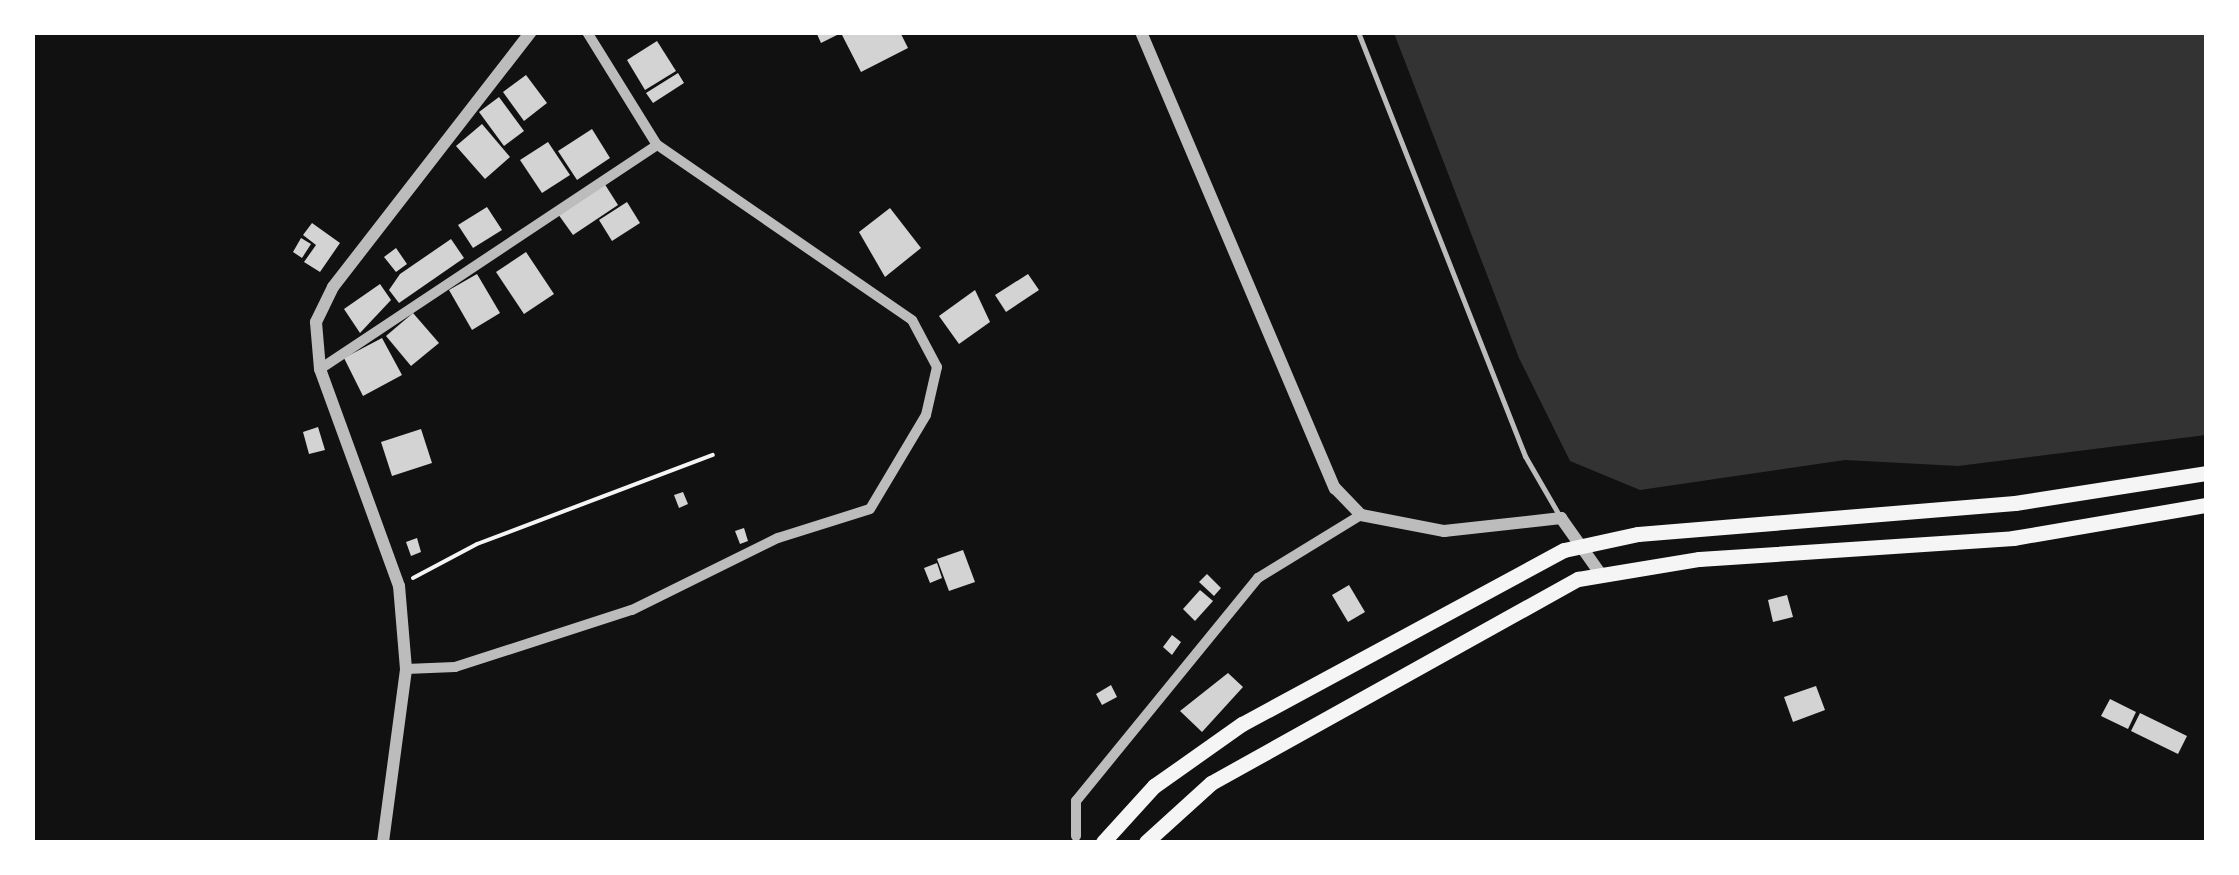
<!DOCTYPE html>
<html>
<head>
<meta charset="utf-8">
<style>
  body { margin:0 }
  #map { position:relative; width:2239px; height:875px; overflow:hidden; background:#111; font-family:Jost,sans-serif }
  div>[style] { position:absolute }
  .water>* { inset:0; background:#333 }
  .building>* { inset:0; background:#d3d3d3 }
  .path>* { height:4px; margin:-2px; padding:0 2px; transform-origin:2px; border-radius:2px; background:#f5f5f5 }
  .service>* { height:5px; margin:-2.5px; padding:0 2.5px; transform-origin:2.5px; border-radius:2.5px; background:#bcbcbc }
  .minor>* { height:10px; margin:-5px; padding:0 5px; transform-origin:5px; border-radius:5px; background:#bcbcbc }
  .tertiary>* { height:12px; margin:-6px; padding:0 6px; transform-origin:6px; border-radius:6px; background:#bcbcbc }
  .secondary>* { height:15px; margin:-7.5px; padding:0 7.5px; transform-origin:7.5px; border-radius:7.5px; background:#f5f5f5 }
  span { translate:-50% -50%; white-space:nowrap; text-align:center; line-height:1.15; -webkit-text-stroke:8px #fff; paint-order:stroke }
  .frame { position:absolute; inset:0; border:35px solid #fff; pointer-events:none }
</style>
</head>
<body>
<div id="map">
  <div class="water">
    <i style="clip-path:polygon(1394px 33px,2206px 33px,2206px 435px,1958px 466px,1845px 460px,1640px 490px,1570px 461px,1519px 358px)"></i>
  </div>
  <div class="building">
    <i style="clip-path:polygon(816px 32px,900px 32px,908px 48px,861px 72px,841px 33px,821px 43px)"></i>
    <i style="clip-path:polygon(657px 41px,676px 71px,645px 90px,627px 60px)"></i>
    <i style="clip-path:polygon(678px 73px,684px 83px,653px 103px,646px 93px)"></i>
    <i style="clip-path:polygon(526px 75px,547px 103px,524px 121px,503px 92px)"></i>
    <i style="clip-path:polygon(499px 97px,524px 131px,504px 146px,479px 112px)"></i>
    <i style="clip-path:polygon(482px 124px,510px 157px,485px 179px,456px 146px)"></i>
    <i style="clip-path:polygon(592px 129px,610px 158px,577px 180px,558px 151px)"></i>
    <i style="clip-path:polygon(548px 142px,570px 175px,542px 193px,520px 160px)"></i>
    <i style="clip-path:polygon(604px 183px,618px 205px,573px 235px,558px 214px)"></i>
    <i style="clip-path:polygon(627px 202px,640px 223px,612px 241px,599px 220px)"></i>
    <i style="clip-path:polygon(487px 207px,502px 230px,473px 248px,458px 225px)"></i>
    <i style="clip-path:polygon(890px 208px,921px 248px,885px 277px,859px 232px)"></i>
    <i style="clip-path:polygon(312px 223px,340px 243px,320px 272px,304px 262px,316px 245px,303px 235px)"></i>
    <i style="clip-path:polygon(301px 238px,311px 244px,302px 258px,293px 252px)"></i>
    <i style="clip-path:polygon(451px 239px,464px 258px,399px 303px,389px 290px,400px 274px)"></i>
    <i style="clip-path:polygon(396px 248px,407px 264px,396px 272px,384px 257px)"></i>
    <i style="clip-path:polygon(526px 252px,554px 294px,524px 314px,496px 272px)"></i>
    <i style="clip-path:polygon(477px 274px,500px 313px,472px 330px,449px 290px)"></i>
    <i style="clip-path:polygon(1028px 274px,1039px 290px,1006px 312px,995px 295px)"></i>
    <i style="clip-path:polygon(380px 284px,391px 300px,360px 333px,344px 309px)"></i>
    <i style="clip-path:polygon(975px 290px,990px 322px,959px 344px,939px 316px)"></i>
    <i style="clip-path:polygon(413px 313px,439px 343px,411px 366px,386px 336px)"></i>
    <i style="clip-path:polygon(382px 338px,402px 375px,363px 396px,344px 358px)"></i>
    <i style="clip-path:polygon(318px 427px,325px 450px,309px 454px,303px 432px)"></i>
    <i style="clip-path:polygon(421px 429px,432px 463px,392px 476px,381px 442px)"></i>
    <i style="clip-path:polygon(683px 492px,688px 504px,679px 508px,674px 495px)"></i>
    <i style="clip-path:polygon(744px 528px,748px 541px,740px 544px,735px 531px)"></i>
    <i style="clip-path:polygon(417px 538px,421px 552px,411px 556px,406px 542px)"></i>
    <i style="clip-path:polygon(963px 550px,975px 582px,949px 591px,937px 559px)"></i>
    <i style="clip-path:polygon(937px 563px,942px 578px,930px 583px,924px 568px)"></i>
    <i style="clip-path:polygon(1207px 574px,1221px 588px,1214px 596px,1199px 582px)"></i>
    <i style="clip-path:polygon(1349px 585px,1365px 612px,1348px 622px,1332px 595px)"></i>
    <i style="clip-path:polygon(1200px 590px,1213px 601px,1195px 621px,1183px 609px)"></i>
    <i style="clip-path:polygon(1787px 595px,1793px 617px,1773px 622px,1768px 600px)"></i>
    <i style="clip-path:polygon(1172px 635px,1181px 642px,1172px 655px,1163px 647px)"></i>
    <i style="clip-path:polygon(1228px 673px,1243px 687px,1202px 732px,1180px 711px)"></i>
    <i style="clip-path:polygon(1111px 685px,1117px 697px,1102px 705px,1096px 694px)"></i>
    <i style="clip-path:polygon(1816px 686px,1825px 710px,1793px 722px,1784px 697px)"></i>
    <i style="clip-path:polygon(2110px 699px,2136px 712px,2128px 729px,2101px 716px)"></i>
    <i style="clip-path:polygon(2140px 713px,2187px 736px,2178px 754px,2131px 731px)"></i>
  </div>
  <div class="path">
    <i style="left:413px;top:578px;width:72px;rotate:-28deg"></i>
    <i style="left:477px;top:544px;width:252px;rotate:-20.7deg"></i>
  </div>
  <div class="service">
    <i style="left:1358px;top:32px;width:456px;rotate:68.5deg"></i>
    <i style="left:1525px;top:456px;width:68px;rotate:60deg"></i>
  </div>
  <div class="minor">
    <i style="left:320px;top:369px;width:405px;rotate:-33.6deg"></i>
    <i style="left:406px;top:669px;width:49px;rotate:-2.3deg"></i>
    <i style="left:455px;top:667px;width:186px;rotate:-17.9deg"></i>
    <i style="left:632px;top:610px;width:163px;rotate:-26.3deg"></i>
    <i style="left:778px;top:538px;width:96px;rotate:-17.5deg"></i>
    <i style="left:870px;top:509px;width:109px;rotate:-59.2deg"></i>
    <i style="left:926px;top:415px;width:49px;rotate:-77.1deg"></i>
    <i style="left:937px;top:367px;width:53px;rotate:-118deg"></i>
    <i style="left:912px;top:320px;width:309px;rotate:-145.5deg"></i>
    <i style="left:657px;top:145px;width:133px;rotate:-121.8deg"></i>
    <i style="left:1076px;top:836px;width:35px;rotate:-90deg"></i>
    <i style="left:1076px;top:801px;width:288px;rotate:-50.8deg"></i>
    <i style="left:1258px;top:578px;width:121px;rotate:-31.5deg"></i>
  </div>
  <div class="tertiary">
    <i style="left:1141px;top:32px;width:496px;rotate:67deg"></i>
    <i style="left:1335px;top:488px;width:37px;rotate:46deg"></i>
    <i style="left:1361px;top:515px;width:85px;rotate:10.9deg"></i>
    <i style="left:1444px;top:531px;width:118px;rotate:-6.3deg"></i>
    <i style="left:1561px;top:518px;width:67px;rotate:54.7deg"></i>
    <i style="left:383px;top:842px;width:175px;rotate:-82.4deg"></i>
    <i style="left:406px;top:669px;width:83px;rotate:-94.8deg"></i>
    <i style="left:399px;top:586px;width:231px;rotate:-110deg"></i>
    <i style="left:320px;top:369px;width:47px;rotate:-94.9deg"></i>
    <i style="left:316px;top:322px;width:39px;rotate:-64deg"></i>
    <i style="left:333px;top:287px;width:323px;rotate:-52.2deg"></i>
  </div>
  <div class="secondary">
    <i style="left:1103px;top:842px;width:76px;rotate:-47.7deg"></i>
    <i style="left:1154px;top:786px;width:108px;rotate:-35.2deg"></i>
    <i style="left:1242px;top:724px;width:366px;rotate:-28.4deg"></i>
    <i style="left:1564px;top:550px;width:76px;rotate:-12.2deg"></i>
    <i style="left:1638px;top:534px;width:378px;rotate:-4.7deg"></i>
    <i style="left:2015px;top:503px;width:193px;rotate:-8.9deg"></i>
    <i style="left:1146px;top:842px;width:88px;rotate:-42.2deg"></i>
    <i style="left:1211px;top:783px;width:420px;rotate:-29.1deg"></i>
    <i style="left:1578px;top:579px;width:123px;rotate:-9.4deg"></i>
    <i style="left:1699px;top:559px;width:315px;rotate:-3.8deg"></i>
    <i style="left:2013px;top:538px;width:196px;rotate:-9.7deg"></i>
  </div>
  <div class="frame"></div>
</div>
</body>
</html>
